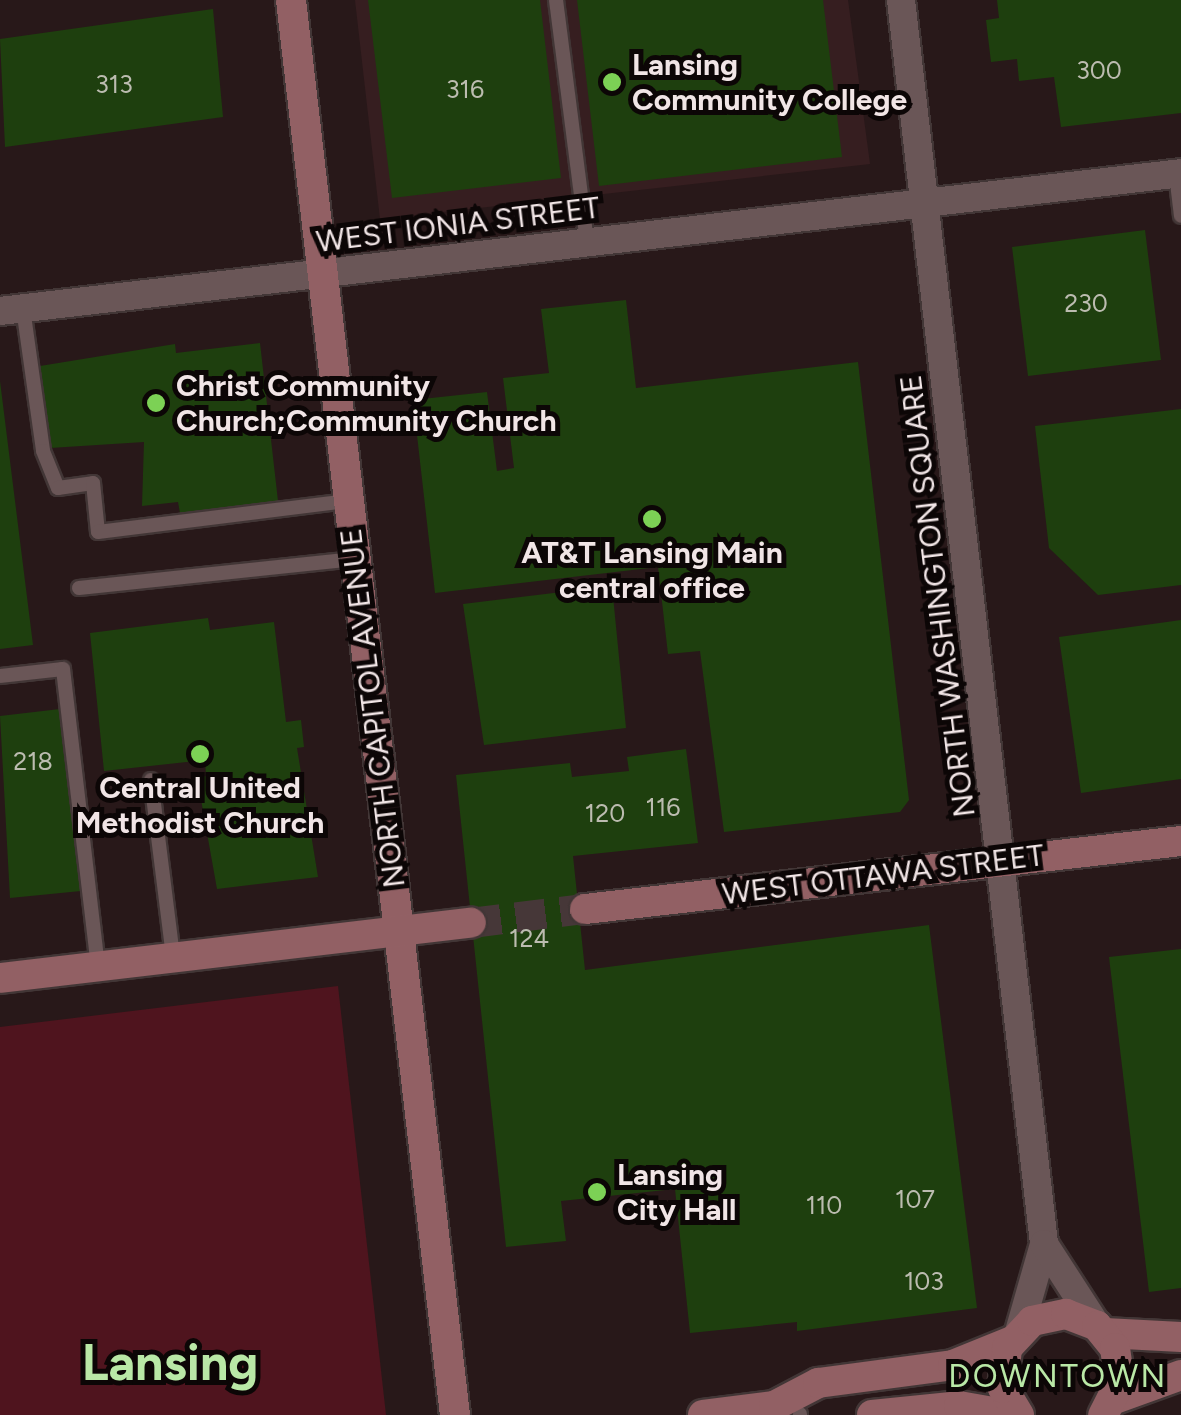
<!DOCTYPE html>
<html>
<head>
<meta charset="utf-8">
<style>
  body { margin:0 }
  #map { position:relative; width:1181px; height:1415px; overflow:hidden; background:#281819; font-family:Figtree,sans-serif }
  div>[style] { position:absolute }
  .built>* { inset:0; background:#361e20 }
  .green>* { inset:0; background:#4f141e }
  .building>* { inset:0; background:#1e3f0e }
  .secondary-tunnel>* { height:30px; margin-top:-15px; transform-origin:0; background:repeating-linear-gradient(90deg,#463738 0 30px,transparent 0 45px) }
  .roads { filter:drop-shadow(2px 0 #423636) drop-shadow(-2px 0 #423636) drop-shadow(0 2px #423636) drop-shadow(0 -2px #423636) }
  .lane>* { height:14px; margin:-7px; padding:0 7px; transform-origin:7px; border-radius:7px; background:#6a5657 }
  .street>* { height:28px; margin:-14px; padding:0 14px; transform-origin:14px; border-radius:14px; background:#6a5657 }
  .secondary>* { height:30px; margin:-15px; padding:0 15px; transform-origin:15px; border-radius:15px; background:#926064 }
  .dots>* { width:28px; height:28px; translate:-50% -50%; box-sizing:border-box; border:5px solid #0c0606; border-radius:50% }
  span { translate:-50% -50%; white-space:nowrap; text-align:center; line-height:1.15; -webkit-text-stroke:10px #0c0606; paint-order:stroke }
  .number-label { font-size:25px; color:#bcbcb0 }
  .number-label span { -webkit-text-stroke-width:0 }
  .poi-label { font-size:30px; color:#f1e5e6; font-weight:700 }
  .left { translate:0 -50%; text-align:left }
  .street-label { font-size:30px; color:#f1e5e6 }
  .neighbourhood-label { font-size:32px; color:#b9e8a6; letter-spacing:2.5px }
  .town-label { font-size:50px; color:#b9e8a6; font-weight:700 }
</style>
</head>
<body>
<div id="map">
  <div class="built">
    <i style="clip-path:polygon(355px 0,848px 0,870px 164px,380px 219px)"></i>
  </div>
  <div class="green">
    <i style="clip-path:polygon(338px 986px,386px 1415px,0 1415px,0 1027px)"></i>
  </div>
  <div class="building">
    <i style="clip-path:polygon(368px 0,540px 0,561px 178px,392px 198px)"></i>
    <i style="clip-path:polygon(577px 0,823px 0,842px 157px,599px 186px)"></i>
    <i style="clip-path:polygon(997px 0,1181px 0,1181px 113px,1061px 127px,1054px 77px,1019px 81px,1017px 59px,991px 62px,986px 20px,999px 18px)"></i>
    <i style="clip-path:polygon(213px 9px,223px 117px,5px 147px,0 39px)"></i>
    <i style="clip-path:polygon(1145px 230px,1161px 360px,1028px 376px,1012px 247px)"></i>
    <i style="clip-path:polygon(626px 300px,636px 388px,858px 362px,909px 800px,900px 812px,724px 832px,700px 651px,668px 654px,658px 567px,435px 593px,413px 400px,487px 392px,497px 471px,514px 468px,503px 378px,549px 373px,541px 309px)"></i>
    <i style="clip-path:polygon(260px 343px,278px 501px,180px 513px,178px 502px,142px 506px,144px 442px,50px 448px,40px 366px,175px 344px,176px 353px)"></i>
    <i style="clip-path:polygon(0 381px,33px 645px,0 649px)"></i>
    <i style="clip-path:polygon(1181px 409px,1181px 585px,1098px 595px,1049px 548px,1035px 426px)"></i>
    <i style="clip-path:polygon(612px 586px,626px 728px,484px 745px,463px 604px)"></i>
    <i style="clip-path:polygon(208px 618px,210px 630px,274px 622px,286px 722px,301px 720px,304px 747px,297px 748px,318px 877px,217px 889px,197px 777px,206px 776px,205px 760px,104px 771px,90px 633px)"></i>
    <i style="clip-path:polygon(1181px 620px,1181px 779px,1081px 793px,1059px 637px)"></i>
    <i style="clip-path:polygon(60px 709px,81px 891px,10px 898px,0 716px)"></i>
    <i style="clip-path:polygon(686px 749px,698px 843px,573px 856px,585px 970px,929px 925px,977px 1308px,797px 1331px,797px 1322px,690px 1333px,675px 1189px,561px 1201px,566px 1241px,506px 1247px,456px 775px,570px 763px,572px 777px,629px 771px,627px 757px)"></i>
    <i style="clip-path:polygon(1181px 949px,1181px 1288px,1149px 1292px,1109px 957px)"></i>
  </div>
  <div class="secondary-tunnel">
    <i style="left:471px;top:923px;width:115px;rotate:-7deg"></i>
  </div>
  <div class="roads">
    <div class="lane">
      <i style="left:556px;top:0;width:244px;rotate:82.7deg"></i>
      <i style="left:1176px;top:174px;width:42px;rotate:83.2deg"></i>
      <i style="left:23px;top:308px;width:144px;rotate:82deg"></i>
      <i style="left:43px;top:451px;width:40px;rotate:68deg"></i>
      <i style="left:58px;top:488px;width:35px;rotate:-8deg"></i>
      <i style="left:93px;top:483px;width:49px;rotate:84.2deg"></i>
      <i style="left:98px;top:532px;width:252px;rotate:-7.1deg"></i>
      <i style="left:79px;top:588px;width:277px;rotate:-6deg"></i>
      <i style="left:0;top:676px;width:63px;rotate:-6.3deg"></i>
      <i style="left:63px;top:669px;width:299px;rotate:83.3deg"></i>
      <i style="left:151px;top:780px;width:178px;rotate:82.9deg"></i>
      <i style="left:800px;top:1414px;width:1px;rotate:90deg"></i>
    </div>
    <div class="street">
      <i style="left:901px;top:0;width:1252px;rotate:83.44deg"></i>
      <i style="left:1044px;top:1244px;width:91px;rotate:105.9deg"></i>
      <i style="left:0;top:311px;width:1189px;rotate:-6.66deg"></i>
      <i style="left:1044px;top:1244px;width:98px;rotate:57.1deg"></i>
    </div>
    <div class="secondary">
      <i style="left:291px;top:0;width:1424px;rotate:83.39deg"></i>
      <i style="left:585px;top:909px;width:600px;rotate:-6.51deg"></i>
      <i style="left:0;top:978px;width:474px;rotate:-6.7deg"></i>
      <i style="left:1105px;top:1333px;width:76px;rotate:3deg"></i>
      <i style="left:1115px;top:1399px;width:70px;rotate:-20deg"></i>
      <i style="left:703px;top:1415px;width:72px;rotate:-7.2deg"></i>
      <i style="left:774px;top:1406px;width:50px;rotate:-27.6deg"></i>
      <i style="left:818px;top:1383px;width:136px;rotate:-7.6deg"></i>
      <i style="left:953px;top:1365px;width:64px;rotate:-22.1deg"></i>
      <i style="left:872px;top:1415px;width:87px;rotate:-5.9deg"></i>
      <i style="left:959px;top:1406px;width:52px;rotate:10deg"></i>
      <i style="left:1019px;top:1415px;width:31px;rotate:-121deg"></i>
      <i style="left:1003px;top:1388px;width:40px;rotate:-84.3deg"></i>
      <i style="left:1007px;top:1348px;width:37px;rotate:-47deg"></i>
      <i style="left:1032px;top:1321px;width:35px;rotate:-12deg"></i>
      <i style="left:1066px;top:1314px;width:33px;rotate:21deg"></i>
      <i style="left:1097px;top:1326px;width:28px;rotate:51deg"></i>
      <i style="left:1115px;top:1348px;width:34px;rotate:82deg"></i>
      <i style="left:1120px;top:1382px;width:37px;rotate:117deg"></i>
    </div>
  </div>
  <div class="dots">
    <i style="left:612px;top:82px;background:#7cd155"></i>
    <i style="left:156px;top:403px;background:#7cd155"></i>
    <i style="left:652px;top:519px;background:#7cd155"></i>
    <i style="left:200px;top:754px;background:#7cd155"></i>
    <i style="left:597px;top:1192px;background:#7cd155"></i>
  </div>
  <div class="number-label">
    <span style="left:1099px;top:70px">300</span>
    <span style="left:114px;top:84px">313</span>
    <span style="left:465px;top:89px">316</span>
    <span style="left:1086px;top:303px">230</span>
    <span style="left:33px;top:761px">218</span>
    <span style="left:663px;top:807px">116</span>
    <span style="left:605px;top:813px">120</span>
    <span style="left:529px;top:938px">124</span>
    <span style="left:915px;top:1199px">107</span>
    <span style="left:824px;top:1205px">110</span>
    <span style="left:924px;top:1281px">103</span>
  </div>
  <div class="poi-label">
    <span class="left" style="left:632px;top:82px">Lansing<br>Community College</span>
    <span class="left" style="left:176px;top:403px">Christ Community<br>Church;Community Church</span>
    <span style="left:652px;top:570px">AT&amp;T Lansing Main<br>central office</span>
    <span style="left:200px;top:805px">Central United<br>Methodist Church</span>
    <span class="left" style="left:617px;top:1192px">Lansing<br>City Hall</span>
  </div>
  <div class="street-label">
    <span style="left:458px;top:225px;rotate:-7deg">WEST IONIA STREET</span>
    <span style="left:938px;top:596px;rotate:-97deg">NORTH WASHINGTON SQUARE</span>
    <span style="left:373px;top:708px;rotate:-97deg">NORTH CAPITOL AVENUE</span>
    <span style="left:883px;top:875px;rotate:-7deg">WEST OTTAWA STREET</span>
  </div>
  <div class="neighbourhood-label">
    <span style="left:1058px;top:1376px">DOWNTOWN</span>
  </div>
  <div class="town-label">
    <span style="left:170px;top:1363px">Lansing</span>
  </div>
</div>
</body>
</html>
